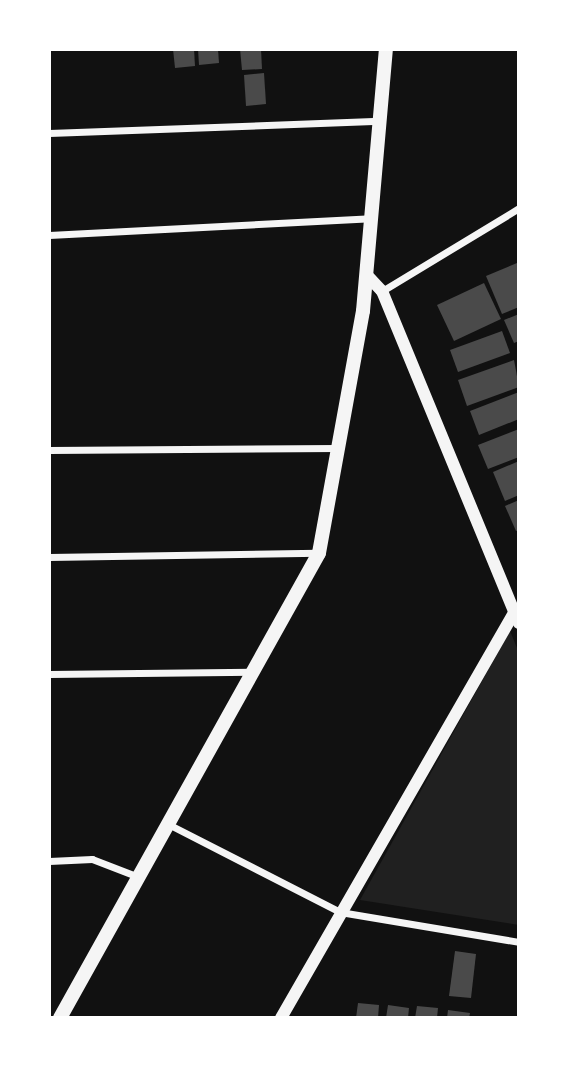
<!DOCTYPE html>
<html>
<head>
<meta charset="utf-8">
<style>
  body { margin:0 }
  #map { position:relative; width:568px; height:1067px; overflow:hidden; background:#111; font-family:"Public Sans",sans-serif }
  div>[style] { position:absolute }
  .green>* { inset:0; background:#202020 }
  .building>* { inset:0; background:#4a4a4a }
  .minor>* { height:7px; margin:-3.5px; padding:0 3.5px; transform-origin:3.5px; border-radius:3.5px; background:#f5f5f5 }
  .tertiary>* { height:12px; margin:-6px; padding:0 6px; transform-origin:6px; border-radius:6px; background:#f5f5f5 }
  .secondary>* { height:14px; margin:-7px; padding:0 7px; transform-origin:7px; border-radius:7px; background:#f5f5f5 }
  span { translate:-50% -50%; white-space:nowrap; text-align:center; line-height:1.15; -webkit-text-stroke:7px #fff; paint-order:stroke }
  .frame { position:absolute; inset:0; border:51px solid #fff; pointer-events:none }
</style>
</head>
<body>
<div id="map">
  <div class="green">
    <i style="clip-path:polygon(510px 631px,519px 653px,519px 925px,360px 900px)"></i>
  </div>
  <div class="building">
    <i style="clip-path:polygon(173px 49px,194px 49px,195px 66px,175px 68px)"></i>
    <i style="clip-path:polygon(198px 49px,218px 49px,219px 63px,199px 65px)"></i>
    <i style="clip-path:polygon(240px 49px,261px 49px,262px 69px,242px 70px)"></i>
    <i style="clip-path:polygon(264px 73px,266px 104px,246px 106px,244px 75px)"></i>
    <i style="clip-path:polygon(517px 263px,519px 307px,502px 314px,486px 276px)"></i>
    <i style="clip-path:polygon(484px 283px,501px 319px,454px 341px,437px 305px)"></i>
    <i style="clip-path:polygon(519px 314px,519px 341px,514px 343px,504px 320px)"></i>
    <i style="clip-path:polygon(502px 331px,510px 353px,458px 372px,450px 350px)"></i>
    <i style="clip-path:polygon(514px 360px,519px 387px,467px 406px,458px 380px)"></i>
    <i style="clip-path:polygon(519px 392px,519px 419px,479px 435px,470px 411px)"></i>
    <i style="clip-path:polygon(519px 429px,519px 457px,488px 469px,478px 445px)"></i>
    <i style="clip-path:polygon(519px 461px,519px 495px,505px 501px,493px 472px)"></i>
    <i style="clip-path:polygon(519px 500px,519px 530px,516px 531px,505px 506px)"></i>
    <i style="clip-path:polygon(455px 951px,476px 954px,471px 998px,449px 996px)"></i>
    <i style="clip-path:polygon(358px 1003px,379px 1005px,378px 1018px,356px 1018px)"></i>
    <i style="clip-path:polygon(388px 1005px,409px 1008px,408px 1018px,386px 1018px)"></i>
    <i style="clip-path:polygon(417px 1006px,438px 1008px,437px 1018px,415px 1018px)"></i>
    <i style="clip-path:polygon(448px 1010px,470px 1013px,469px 1018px,447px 1018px)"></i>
  </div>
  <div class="minor">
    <i style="left:49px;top:133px;width:331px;rotate:-2.1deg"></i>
    <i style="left:49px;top:235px;width:322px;rotate:-3deg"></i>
    <i style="left:382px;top:291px;width:160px;rotate:-31.2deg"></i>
    <i style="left:49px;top:450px;width:289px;rotate:-0.4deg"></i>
    <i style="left:49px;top:557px;width:269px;rotate:-0.9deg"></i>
    <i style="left:49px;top:674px;width:203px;rotate:-0.6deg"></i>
    <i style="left:168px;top:824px;width:193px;rotate:27.1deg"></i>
    <i style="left:340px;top:912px;width:181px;rotate:9.5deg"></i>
    <i style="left:49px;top:861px;width:43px;rotate:-2.7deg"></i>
    <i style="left:92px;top:859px;width:50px;rotate:21deg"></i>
  </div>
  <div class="tertiary">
    <i style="left:366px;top:274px;width:23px;rotate:47deg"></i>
    <i style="left:382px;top:291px;width:359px;rotate:67.6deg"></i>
    <i style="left:281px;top:1018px;width:468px;rotate:-60.1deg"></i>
  </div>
  <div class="secondary">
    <i style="left:60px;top:1018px;width:532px;rotate:-60.88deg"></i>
    <i style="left:319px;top:553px;width:246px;rotate:-79.7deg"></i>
    <i style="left:363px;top:311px;width:263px;rotate:-85deg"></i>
  </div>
  <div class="frame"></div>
</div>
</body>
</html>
